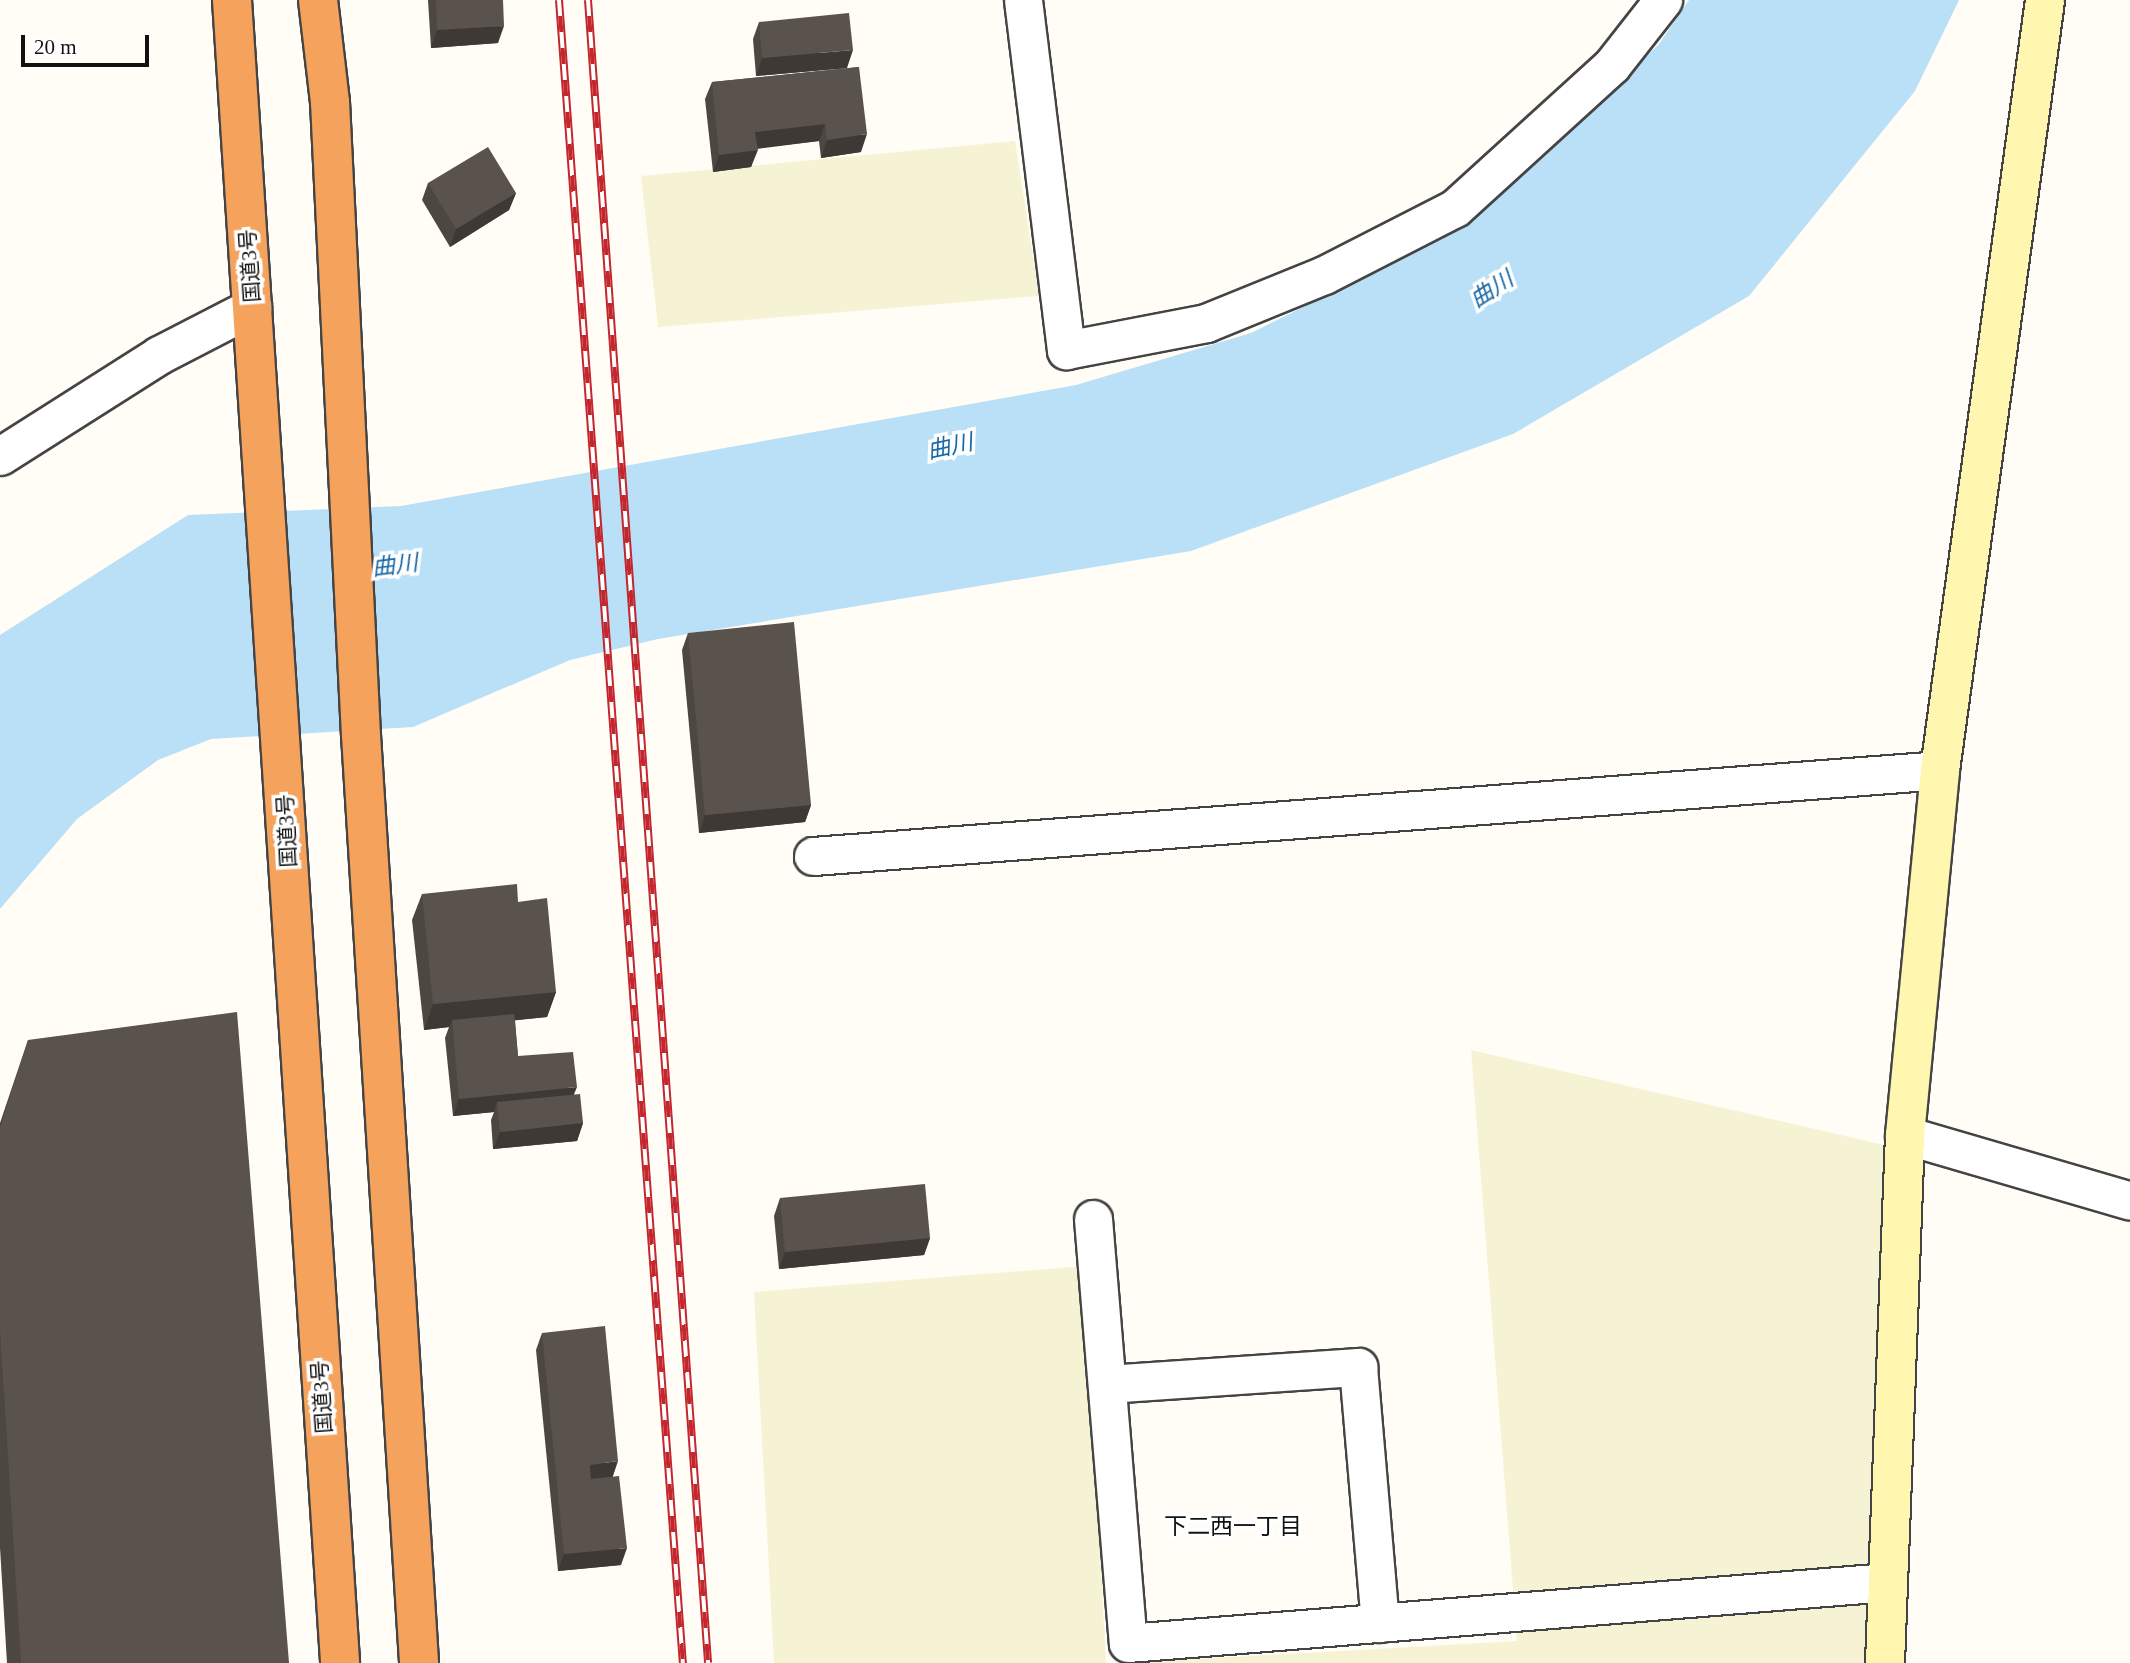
<!DOCTYPE html>
<html>
<head>
<meta charset="utf-8">
<style>
  body { margin:0 }
  #map { position:relative; width:2130px; height:1663px; overflow:hidden; background:#fffdf5; font-family:"Times New Roman","Noto Sans JP",serif }
  div>[style] { position:absolute }
  .farmland>* { inset:0; background:#f6f3d4 }
  .water>* { inset:0; background:#b9e0f7 }
  .roads { filter:drop-shadow(2px 0 #444) drop-shadow(-2px 0 #444) drop-shadow(0 2px #444) drop-shadow(0 -2px #444) }
  .street>* { height:37px; margin:-18.5px; padding:0 18.5px; transform-origin:18.5px; border-radius:18.5px; background:#fff }
  .secondary>* { height:38px; margin:-19px; padding:0 19px; transform-origin:19px; border-radius:19px; background:#fff6b0 }
  .highway>* { height:38px; margin:-19px; padding:0 19px; transform-origin:19px; border-radius:19px; background:#f5a25d }
  .rail>* { height:8px; margin-top:-4px; transform-origin:0; background:repeating-linear-gradient(90deg,#fff 0 16px,#c4262e 0 32px); box-sizing:border-box; border-block:2px solid #c4262e }
  .wall>* { inset:0; background:#4d4742 }
  .shaded-wall>* { inset:0; background:#3f3936 }
  .building>* { inset:0; background:#5a524d }
  span { translate:-50% -50%; white-space:nowrap; text-align:center; line-height:1.15; -webkit-text-stroke:7px #fff; paint-order:stroke }
  .street-label { font-size:21px; color:#111 }
  .water-label { font-size:23px; color:#1768a6; font-style:italic }
  .neighbourhood-label { font-size:23px; color:#111 }
  .scale { position:absolute; left:21px; top:35px; width:128px; height:32px; box-sizing:border-box; border:4px solid #111; border-top:0; padding-left:9px; font-size:21px; line-height:24px; white-space:nowrap; color:#111; -webkit-text-stroke:5px #fff; paint-order:stroke }
</style>
</head>
<body>
<div id="map">
  <div class="farmland">
    <i style="clip-path:polygon(1015px 141px,1039px 296px,658px 327px,641px 176px)"></i>
    <i style="clip-path:polygon(1471px 1050px,1884px 1145px,1866px 1663px,1127px 1663px,1517px 1641px)"></i>
    <i style="clip-path:polygon(1085px 1266px,1106px 1663px,774px 1663px,754px 1292px)"></i>
  </div>
  <div class="water">
    <i style="clip-path:polygon(1689px 0,1959px 0,1915px 91px,1749px 296px,1513px 434px,1191px 551px,658px 639px,570px 660px,413px 727px,211px 739px,158px 760px,77px 819px,0 909px,0 635px,188px 515px,401px 506px,1076px 385px,1251px 333px,1441px 239px,1544px 157px,1659px 44px)"></i>
  </div>
  <div class="roads">
    <div class="street">
      <i style="left:1023px;top:0;width:353px;rotate:83deg"></i>
      <i style="left:1066px;top:350px;width:143px;rotate:-10.9deg"></i>
      <i style="left:1206px;top:323px;width:127px;rotate:-22.1deg"></i>
      <i style="left:1324px;top:275px;width:147px;rotate:-27.1deg"></i>
      <i style="left:1455px;top:208px;width:212px;rotate:-42.3deg"></i>
      <i style="left:1612px;top:65px;width:83px;rotate:-51.9deg"></i>
      <i style="left:0;top:456px;width:188px;rotate:-32.4deg"></i>
      <i style="left:159px;top:355px;width:105px;rotate:-27.3deg"></i>
      <i style="left:813px;top:856px;width:1130px;rotate:-4.36deg"></i>
      <i style="left:1905px;top:1135px;width:234px;rotate:16.3deg"></i>
      <i style="left:1093px;top:1219px;width:425px;rotate:85.3deg"></i>
      <i style="left:1128px;top:1643px;width:761px;rotate:-4.59deg"></i>
      <i style="left:1107px;top:1384px;width:252px;rotate:-3.9deg"></i>
      <i style="left:1358px;top:1367px;width:257px;rotate:85.1deg"></i>
    </div>
    <div class="secondary">
      <i style="left:1885px;top:1663px;width:528px;rotate:-87.83deg"></i>
      <i style="left:1905px;top:1135px;width:367px;rotate:-84.5deg"></i>
      <i style="left:1940px;top:770px;width:777px;rotate:-82.23deg"></i>
    </div>
    <div class="highway">
      <i style="left:232px;top:0;width:1667px;rotate:86.28deg"></i>
      <i style="left:318px;top:0;width:103px;rotate:83.3deg"></i>
      <i style="left:330px;top:102px;width:634px;rotate:87.2deg"></i>
      <i style="left:361px;top:735px;width:930px;rotate:86.42deg"></i>
    </div>
  </div>
  <div class="rail">
    <i style="left:559px;top:0;width:1668px;rotate:85.74deg"></i>
    <i style="left:588px;top:0;width:1667px;rotate:85.87deg"></i>
  </div>
  <div class="wall">
    <i style="clip-path:polygon(428px 0,503px 0,498px 43px,431px 48px)"></i>
    <i style="clip-path:polygon(759px 22px,847px 68px,756px 76px,753px 39px)"></i>
    <i style="clip-path:polygon(859px 67px,861px 152px,821px 158px,819px 141px,757px 148px,751px 167px,713px 172px,705px 99px,712px 82px)"></i>
    <i style="clip-path:polygon(428px 183px,516px 193px,509px 210px,450px 247px,422px 200px)"></i>
    <i style="clip-path:polygon(688px 633px,811px 805px,805px 822px,699px 833px,682px 650px)"></i>
    <i style="clip-path:polygon(422px 894px,518px 902px,556px 992px,547px 1017px,515px 1020px,518px 1056px,574px 1094px,583px 1123px,577px 1141px,493px 1149px,491px 1120px,494px 1112px,453px 1116px,445px 1038px,449px 1027px,424px 1030px,412px 920px)"></i>
    <i style="clip-path:polygon(28px 1040px,289px 1663px,7px 1663px,0 1548px,0 1123px)"></i>
    <i style="clip-path:polygon(780px 1198px,930px 1238px,924px 1255px,779px 1269px,774px 1216px)"></i>
    <i style="clip-path:polygon(542px 1333px,612px 1477px,621px 1565px,558px 1571px,536px 1350px)"></i>
  </div>
  <div class="shaded-wall">
    <i style="clip-path:polygon(504px 26px,498px 43px,431px 48px,437px 30px)"></i>
    <i style="clip-path:polygon(853px 50px,847px 68px,756px 76px,762px 58px)"></i>
    <i style="clip-path:polygon(825px 124px,819px 141px,749px 150px,755px 132px)"></i>
    <i style="clip-path:polygon(867px 134px,861px 152px,821px 158px,827px 140px)"></i>
    <i style="clip-path:polygon(758px 150px,751px 167px,713px 172px,719px 155px)"></i>
    <i style="clip-path:polygon(516px 193px,509px 210px,450px 247px,456px 229px)"></i>
    <i style="clip-path:polygon(811px 805px,805px 822px,699px 833px,705px 815px)"></i>
    <i style="clip-path:polygon(556px 992px,547px 1017px,452px 1027px,452px 1020px,449px 1027px,424px 1030px,433px 1004px)"></i>
    <i style="clip-path:polygon(577px 1087px,570px 1104px,497px 1102px,494px 1112px,453px 1116px,459px 1099px)"></i>
    <i style="clip-path:polygon(583px 1123px,577px 1141px,493px 1149px,500px 1132px)"></i>
    <i style="clip-path:polygon(930px 1238px,924px 1255px,779px 1269px,785px 1252px)"></i>
    <i style="clip-path:polygon(618px 1461px,612px 1479px,583px 1482px,590px 1465px)"></i>
    <i style="clip-path:polygon(627px 1548px,621px 1565px,558px 1571px,564px 1554px)"></i>
  </div>
  <div class="building">
    <i style="clip-path:polygon(436px 0,503px 0,504px 26px,437px 30px)"></i>
    <i style="clip-path:polygon(849px 13px,853px 50px,762px 58px,759px 22px)"></i>
    <i style="clip-path:polygon(859px 67px,867px 134px,827px 140px,825px 124px,755px 132px,758px 150px,719px 155px,712px 82px)"></i>
    <i style="clip-path:polygon(488px 147px,516px 193px,456px 229px,428px 183px)"></i>
    <i style="clip-path:polygon(794px 622px,811px 805px,705px 815px,688px 633px)"></i>
    <i style="clip-path:polygon(517px 884px,518px 902px,547px 898px,556px 992px,433px 1004px,422px 894px)"></i>
    <i style="clip-path:polygon(237px 1012px,289px 1663px,21px 1663px,0 1329px,0 1128px,28px 1040px)"></i>
    <i style="clip-path:polygon(514px 1014px,518px 1056px,573px 1052px,577px 1087px,459px 1099px,452px 1020px)"></i>
    <i style="clip-path:polygon(580px 1094px,583px 1123px,500px 1132px,497px 1102px)"></i>
    <i style="clip-path:polygon(925px 1184px,930px 1238px,785px 1252px,780px 1198px)"></i>
    <i style="clip-path:polygon(605px 1326px,618px 1461px,590px 1465px,591px 1479px,619px 1476px,627px 1548px,564px 1554px,542px 1333px)"></i>
  </div>
  <div class="street-label">
    <span style="left:250px;top:266px;rotate:-94deg">国道3号</span>
    <span style="left:287px;top:831px;rotate:-93deg">国道3号</span>
    <span style="left:322px;top:1397px;rotate:-94deg">国道3号</span>
  </div>
  <div class="water-label">
    <span style="left:1492px;top:290px;rotate:-33deg">曲川</span>
    <span style="left:950px;top:447px;rotate:-12deg">曲川</span>
    <span style="left:395px;top:566px;rotate:-7deg">曲川</span>
  </div>
  <div class="neighbourhood-label">
    <span style="left:1233px;top:1527px">下二西一丁目</span>
  </div>
  <div class="scale">20 m</div>
</div>
</body>
</html>
